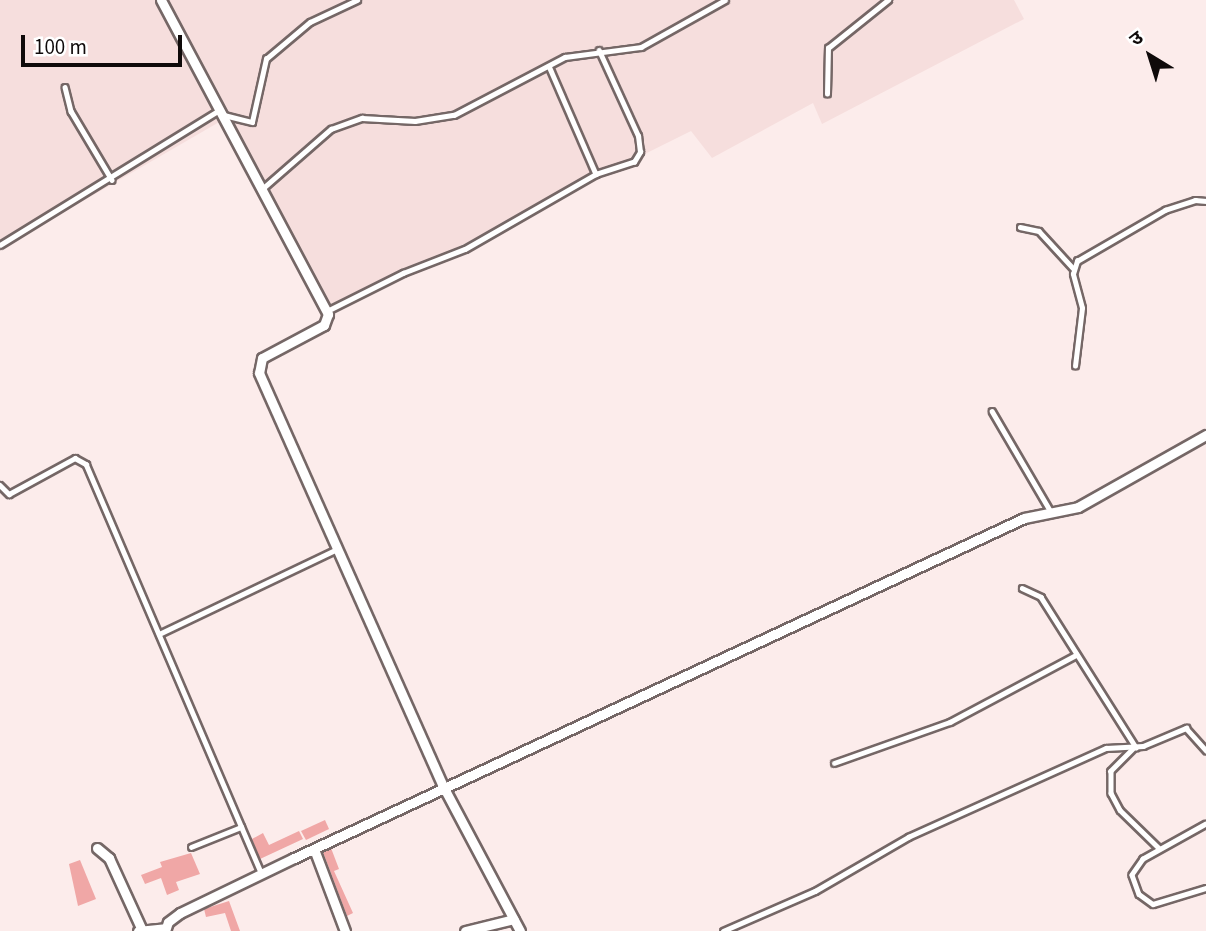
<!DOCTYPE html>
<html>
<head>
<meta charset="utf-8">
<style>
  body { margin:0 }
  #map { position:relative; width:1206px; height:931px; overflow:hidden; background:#fceceb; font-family:"Source Sans 3","Noto Sans Devanagari",sans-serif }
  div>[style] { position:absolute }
  .built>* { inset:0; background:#f6dedd }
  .building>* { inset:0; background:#f0a7a6 }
  .roads { filter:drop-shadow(2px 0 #756766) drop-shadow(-2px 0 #756766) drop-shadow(0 2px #756766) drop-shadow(0 -2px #756766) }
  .lane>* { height:4.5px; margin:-2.25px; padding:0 2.25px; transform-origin:2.25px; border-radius:2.25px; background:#fff }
  .street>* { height:9px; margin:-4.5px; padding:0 4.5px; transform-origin:4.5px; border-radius:4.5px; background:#fff }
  span { translate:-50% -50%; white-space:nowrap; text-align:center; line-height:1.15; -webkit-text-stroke:7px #fff; paint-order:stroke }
  .north { position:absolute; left:1115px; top:21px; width:70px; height:70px; -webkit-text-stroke:5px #fff; paint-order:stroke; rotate:322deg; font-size:19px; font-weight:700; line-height:28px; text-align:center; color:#0f0a0a }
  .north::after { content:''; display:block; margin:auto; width:24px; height:32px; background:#0f0a0a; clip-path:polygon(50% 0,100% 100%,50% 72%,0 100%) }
  .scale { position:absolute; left:21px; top:35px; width:161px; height:32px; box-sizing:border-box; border:4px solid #0f0a0a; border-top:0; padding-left:9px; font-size:21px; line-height:24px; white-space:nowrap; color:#0f0a0a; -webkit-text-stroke:5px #fff; paint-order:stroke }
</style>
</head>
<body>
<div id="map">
  <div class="built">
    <i style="clip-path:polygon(0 0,1014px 0,1024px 19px,822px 124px,813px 103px,712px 158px,691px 131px,325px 313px,221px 121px,0 249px)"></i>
  </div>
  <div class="building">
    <i style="clip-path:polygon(325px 820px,329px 829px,306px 840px,301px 831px)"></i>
    <i style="clip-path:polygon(299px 831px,303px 839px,260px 859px,252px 839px,263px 833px,269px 845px)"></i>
    <i style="clip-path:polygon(331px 848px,339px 869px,334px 871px,353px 913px,347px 916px,323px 852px)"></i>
    <i style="clip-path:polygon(191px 853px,200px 874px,176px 882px,179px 890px,167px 895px,161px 878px,145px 884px,141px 875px,162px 867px,160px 862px)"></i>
    <i style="clip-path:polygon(80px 860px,96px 899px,78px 906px,69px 864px)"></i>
    <i style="clip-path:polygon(229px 901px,240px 931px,231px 931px,225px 913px,206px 917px,204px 909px)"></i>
  </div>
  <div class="roads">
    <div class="lane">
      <i style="left:549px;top:66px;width:118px;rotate:66.5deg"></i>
      <i style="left:65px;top:87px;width:25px;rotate:76deg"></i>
      <i style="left:71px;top:111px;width:80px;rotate:59.3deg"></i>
      <i style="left:827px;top:94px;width:46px;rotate:-88.8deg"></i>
      <i style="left:828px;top:48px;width:77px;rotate:-38.7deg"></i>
      <i style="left:224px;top:115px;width:29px;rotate:14deg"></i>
      <i style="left:252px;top:122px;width:65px;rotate:-77.5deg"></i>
      <i style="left:266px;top:59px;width:57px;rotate:-40.1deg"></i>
      <i style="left:310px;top:22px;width:52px;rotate:-25.1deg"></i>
      <i style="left:261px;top:190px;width:93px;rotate:-41.1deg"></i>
      <i style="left:331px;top:129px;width:33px;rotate:-20deg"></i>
      <i style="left:362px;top:118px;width:53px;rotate:3.2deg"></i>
      <i style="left:415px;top:121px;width:39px;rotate:-9deg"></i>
      <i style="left:454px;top:115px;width:125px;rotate:-27.6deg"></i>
      <i style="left:565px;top:57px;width:77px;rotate:-7.5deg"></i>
      <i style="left:641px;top:47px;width:96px;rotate:-29.2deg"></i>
      <i style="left:1020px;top:227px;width:19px;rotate:12deg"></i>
      <i style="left:1039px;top:231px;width:50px;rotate:47.4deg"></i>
      <i style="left:0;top:245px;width:256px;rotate:-31.6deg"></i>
      <i style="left:327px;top:311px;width:85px;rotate:-26.6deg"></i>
      <i style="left:403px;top:273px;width:66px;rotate:-21.2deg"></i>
      <i style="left:465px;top:249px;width:151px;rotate:-29.8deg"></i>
      <i style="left:596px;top:174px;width:40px;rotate:-18deg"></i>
      <i style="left:634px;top:162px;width:12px;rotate:-59deg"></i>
      <i style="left:640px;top:152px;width:16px;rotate:-97deg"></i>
      <i style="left:638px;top:136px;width:94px;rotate:-114.6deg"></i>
      <i style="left:1075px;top:366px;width:58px;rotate:-83.1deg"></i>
      <i style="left:1082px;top:308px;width:35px;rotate:-105deg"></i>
      <i style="left:1073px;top:274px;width:14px;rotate:-73deg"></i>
      <i style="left:1077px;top:261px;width:102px;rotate:-30.1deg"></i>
      <i style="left:1165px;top:210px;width:32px;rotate:-18deg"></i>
      <i style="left:1195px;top:200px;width:11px;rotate:5deg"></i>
      <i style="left:992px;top:411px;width:117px;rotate:59.7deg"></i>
      <i style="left:0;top:485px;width:13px;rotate:45deg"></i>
      <i style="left:9px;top:494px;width:75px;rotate:-28.6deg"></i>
      <i style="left:75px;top:458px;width:13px;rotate:29deg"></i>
      <i style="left:86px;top:464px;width:445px;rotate:66.8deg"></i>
      <i style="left:1022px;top:588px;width:21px;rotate:25deg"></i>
      <i style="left:1041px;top:597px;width:178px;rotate:57.7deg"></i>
      <i style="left:159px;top:634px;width:197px;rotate:-25.5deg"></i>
      <i style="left:1134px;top:748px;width:33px;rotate:135deg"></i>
      <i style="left:1111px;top:771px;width:22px;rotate:90deg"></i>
      <i style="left:1111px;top:793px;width:19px;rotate:62deg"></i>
      <i style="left:1120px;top:810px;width:54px;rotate:44.3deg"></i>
      <i style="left:834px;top:763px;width:123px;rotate:-19.5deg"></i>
      <i style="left:950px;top:722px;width:143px;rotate:-28deg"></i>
      <i style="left:1206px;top:824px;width:72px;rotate:150.9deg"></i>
      <i style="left:1143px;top:859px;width:19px;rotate:125deg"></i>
      <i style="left:1132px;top:875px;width:20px;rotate:70deg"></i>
      <i style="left:1139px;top:894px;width:17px;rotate:36deg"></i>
      <i style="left:1153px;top:904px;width:55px;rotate:-16.8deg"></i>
      <i style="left:191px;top:847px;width:54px;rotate:-21.8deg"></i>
      <i style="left:723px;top:931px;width:100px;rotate:-23.5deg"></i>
      <i style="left:815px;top:891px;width:108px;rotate:-30.1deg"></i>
      <i style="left:908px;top:837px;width:217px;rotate:-24.2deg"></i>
      <i style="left:1106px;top:748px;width:37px;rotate:-3deg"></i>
      <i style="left:1143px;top:746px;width:47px;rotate:-22.7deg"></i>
      <i style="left:1186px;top:728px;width:30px;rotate:48deg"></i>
    </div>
    <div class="street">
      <i style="left:161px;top:0;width:356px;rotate:62deg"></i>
      <i style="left:328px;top:314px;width:12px;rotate:110deg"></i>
      <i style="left:324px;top:325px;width:70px;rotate:152deg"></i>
      <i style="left:262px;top:358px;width:15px;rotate:101deg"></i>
      <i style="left:259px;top:373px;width:454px;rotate:66deg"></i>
      <i style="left:444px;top:788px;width:162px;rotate:62deg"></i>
      <i style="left:97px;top:848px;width:16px;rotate:40deg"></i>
      <i style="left:109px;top:858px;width:79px;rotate:65.4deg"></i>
      <i style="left:314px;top:849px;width:88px;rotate:69.3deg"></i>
      <i style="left:138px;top:931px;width:27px;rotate:-6deg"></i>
      <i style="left:165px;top:931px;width:9px;rotate:-72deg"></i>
      <i style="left:168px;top:922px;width:15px;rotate:-37deg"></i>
      <i style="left:180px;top:913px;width:127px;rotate:-25.8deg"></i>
      <i style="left:294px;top:858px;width:805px;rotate:-24.97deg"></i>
      <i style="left:1024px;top:518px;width:55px;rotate:-11.5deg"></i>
      <i style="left:1078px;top:507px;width:147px;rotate:-29.4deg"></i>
      <i style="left:465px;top:931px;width:50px;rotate:-13.8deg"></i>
    </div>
  </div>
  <div class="north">उ</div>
  <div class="scale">100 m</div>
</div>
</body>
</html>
